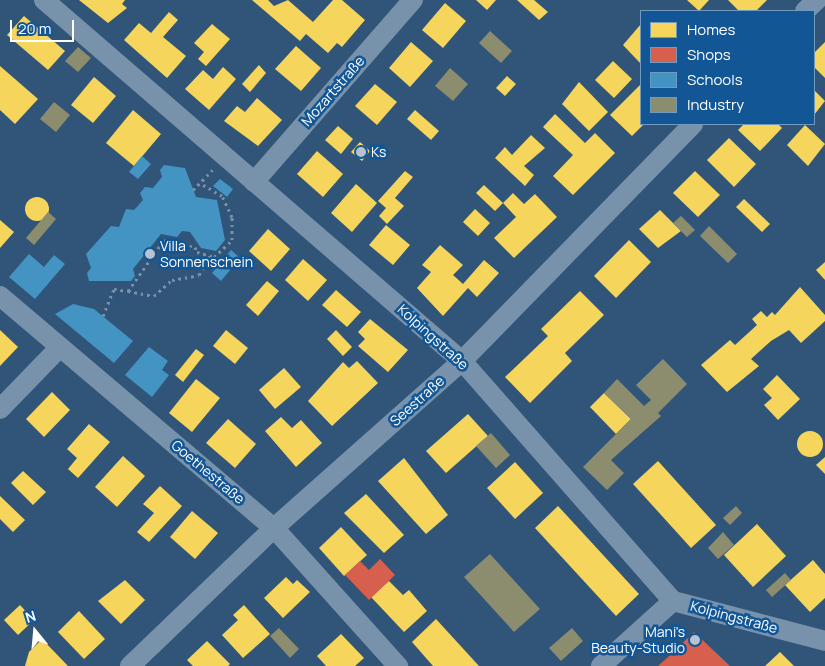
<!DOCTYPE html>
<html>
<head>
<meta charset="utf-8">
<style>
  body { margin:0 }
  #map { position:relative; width:825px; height:666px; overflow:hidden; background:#305578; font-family:Manrope,sans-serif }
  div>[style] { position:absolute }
  .homes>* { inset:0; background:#f6d55c }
  .round { border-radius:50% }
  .shops>* { inset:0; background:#d6604d }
  .schools>* { inset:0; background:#4393c3 }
  .industry>* { inset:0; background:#8c8c6e }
  .path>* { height:3px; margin-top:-1.5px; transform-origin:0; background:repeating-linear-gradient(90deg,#7992ab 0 2.5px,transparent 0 6.5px) }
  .street>* { height:20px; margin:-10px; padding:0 10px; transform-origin:10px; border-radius:10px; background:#7992ab }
  .dots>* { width:14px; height:14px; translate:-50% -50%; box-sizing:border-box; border:2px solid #125696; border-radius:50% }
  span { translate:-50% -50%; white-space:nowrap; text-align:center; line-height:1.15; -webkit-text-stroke:5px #125696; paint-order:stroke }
  .street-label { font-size:14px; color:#fff }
  .poi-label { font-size:14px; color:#fff }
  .left { translate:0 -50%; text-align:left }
  .right { translate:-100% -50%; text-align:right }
  .legend { position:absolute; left:640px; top:10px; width:175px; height:115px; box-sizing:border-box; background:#125696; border:1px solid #719ac0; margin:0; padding:6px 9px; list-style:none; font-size:15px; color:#fff }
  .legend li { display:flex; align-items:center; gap:10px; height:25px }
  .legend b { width:25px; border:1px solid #719ac0 }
  .north { position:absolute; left:10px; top:606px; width:50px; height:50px; -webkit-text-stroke:4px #125696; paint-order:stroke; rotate:343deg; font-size:14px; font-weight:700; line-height:20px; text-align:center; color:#fff }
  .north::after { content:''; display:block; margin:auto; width:18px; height:22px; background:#fff; clip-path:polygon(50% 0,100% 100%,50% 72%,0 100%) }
  .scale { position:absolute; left:10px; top:20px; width:64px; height:22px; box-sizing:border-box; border:2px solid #fff; border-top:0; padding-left:6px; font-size:15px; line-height:18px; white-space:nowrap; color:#fff; -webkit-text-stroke:4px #125696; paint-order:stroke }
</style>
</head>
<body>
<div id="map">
  <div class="homes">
    <i style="clip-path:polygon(79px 0,125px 0,122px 4px,127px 8px,108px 23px)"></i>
    <i style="clip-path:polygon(252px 0,268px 0,274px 6px,288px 0,313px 22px,333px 0,342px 0,365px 20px,342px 47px,337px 43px,328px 53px,306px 34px,300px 41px)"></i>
    <i style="clip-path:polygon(476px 0,496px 0,487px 10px)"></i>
    <i style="clip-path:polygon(517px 0,534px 0,548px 12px,539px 20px)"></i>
    <i style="clip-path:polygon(687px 0,709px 0,699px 11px)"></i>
    <i style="clip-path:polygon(728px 0,767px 0,756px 11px,739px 11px)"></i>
    <i style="clip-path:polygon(445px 3px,466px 21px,443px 48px,422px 30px)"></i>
    <i style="clip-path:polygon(169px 12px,178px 20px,163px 37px,186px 56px,167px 78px,124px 40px,139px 23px,151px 33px)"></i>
    <i style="clip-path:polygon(24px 16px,65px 51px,48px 70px,7px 35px)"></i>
    <i style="clip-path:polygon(212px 24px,230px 39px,206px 66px,198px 59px,204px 52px,194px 43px)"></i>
    <i style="clip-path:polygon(641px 24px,641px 64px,623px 45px)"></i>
    <i style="clip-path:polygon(411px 42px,433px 61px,410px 87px,389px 68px)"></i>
    <i style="clip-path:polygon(825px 42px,825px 78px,814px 67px,814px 53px)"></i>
    <i style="clip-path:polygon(296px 46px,321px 68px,301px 91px,275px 69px)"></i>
    <i style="clip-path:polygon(613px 61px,632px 79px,614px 98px,595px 80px)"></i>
    <i style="clip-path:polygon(259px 65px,266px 73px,250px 92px,242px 84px)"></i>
    <i style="clip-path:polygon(0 66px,38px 99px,15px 124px,0 110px)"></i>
    <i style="clip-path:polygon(223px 67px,236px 79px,209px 110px,185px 89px,203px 70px,213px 79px)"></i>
    <i style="clip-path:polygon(507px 76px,516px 84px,505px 96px,496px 88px)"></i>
    <i style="clip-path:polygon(94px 77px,116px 96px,93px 123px,71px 105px)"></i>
    <i style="clip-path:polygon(579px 82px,608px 112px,589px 131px,562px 104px)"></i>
    <i style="clip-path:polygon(375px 84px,397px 102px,377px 125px,355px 106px)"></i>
    <i style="clip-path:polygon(641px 84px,644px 124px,632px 136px,610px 115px)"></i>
    <i style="clip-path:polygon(814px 90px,825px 101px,814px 115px)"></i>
    <i style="clip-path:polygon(257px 98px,282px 120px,258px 146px,224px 121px,237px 106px,245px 112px)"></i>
    <i style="clip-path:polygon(133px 110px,161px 134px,134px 166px,106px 143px)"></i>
    <i style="clip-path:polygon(415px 110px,439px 131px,431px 140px,407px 119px)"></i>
    <i style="clip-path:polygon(555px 114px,585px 143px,595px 133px,615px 153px,573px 195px,553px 176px,573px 155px,543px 127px)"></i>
    <i style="clip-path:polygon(744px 124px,778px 124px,782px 128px,760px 151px,738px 130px)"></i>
    <i style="clip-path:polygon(805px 125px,825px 144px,808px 166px,787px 145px)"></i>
    <i style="clip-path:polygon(338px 126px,353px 139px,341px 154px,325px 140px)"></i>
    <i style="clip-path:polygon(531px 135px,545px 148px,524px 166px,534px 175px,525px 186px,495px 158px,505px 147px,512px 155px)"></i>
    <i style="clip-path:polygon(729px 138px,756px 164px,734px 187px,707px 160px)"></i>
    <i style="clip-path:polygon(360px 142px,370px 151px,362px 161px,351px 152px)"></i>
    <i style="clip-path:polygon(317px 151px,343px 174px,323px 197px,297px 174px)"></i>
    <i style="clip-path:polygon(405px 171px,413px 177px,395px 198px,404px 206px,387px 224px,379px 216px,386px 208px,378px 201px)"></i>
    <i style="clip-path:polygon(695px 171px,720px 195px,698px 217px,673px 193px)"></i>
    <i style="clip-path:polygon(356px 184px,377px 203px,352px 232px,331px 213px)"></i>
    <i style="clip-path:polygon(484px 185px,503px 203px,513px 193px,524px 204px,535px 194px,557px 217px,514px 258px,494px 238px,516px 217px,503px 203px,495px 211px,476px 193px)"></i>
    <i class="round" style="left:25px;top:197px;width:24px;height:24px"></i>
    <i style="clip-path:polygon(744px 199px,770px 224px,762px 232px,736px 207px)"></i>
    <i style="clip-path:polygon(475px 209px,490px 223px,478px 236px,463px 222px)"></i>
    <i style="clip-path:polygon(660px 210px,681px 231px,658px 248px,639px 229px)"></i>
    <i style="clip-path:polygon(0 220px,14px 232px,0 248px)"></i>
    <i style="clip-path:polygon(386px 225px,410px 245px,393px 265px,369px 245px)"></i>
    <i style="clip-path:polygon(268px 229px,290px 249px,271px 271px,249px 251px)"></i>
    <i style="clip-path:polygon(629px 240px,651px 262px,616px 298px,594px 276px)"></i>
    <i style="clip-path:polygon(440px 245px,463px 265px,453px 275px,463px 284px,484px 260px,499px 273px,477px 297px,468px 288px,443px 316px,417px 288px,431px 272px,422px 265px)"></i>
    <i style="clip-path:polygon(303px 259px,327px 280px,308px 301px,285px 280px)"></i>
    <i style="clip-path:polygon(825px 262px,825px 280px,816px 270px)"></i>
    <i style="clip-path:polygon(267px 281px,279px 291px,258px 316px,246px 305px)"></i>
    <i style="clip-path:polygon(800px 287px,825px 315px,825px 321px,801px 343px,789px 330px,771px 341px,751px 359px,759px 366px,727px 392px,701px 365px,730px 340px,735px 345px,757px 325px,752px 319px,761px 311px,767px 317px,772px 312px,775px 315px)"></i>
    <i style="clip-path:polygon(336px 290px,361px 312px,347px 327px,322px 305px)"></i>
    <i style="clip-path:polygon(580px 291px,604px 315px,565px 353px,572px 361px,530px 403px,505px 377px,548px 336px,541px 329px)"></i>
    <i style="clip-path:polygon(370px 319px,408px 350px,388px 372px,358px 346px,365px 339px,358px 332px)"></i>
    <i style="clip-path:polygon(0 330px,18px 347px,0 366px)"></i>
    <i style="clip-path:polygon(226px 330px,248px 348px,235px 364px,213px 346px)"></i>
    <i style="clip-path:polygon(336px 330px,352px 347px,343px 356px,327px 339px)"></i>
    <i style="clip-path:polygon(196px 349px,204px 355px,183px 382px,175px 375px)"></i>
    <i style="clip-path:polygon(357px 361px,378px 383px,332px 426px,308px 401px,343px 362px,349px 368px)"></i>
    <i style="clip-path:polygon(284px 368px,301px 387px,275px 409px,259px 390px)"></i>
    <i style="clip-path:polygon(777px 375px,800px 399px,778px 420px,764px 405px,772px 398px,763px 389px)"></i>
    <i style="clip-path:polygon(196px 379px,220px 398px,192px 432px,169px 413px)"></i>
    <i style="clip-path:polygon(52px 392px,70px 410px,44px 437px,26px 419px)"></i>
    <i style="clip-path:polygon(604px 393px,631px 419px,616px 434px,590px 407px)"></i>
    <i style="clip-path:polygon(468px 414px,488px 436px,446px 473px,426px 451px)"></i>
    <i style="clip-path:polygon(281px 417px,292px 428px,301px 420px,322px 443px,296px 467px,265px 431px)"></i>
    <i style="clip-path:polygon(228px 419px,256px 444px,235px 468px,206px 443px)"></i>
    <i style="clip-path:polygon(89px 424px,110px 442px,78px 478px,68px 469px,77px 458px,67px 449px)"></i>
    <i class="round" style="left:797px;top:431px;width:26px;height:26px"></i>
    <i style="clip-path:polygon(123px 456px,145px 476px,117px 507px,95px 487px)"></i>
    <i style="clip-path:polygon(825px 457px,825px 474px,816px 465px)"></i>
    <i style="clip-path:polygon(404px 458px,448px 515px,426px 534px,378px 481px)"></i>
    <i style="clip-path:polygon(658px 461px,716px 525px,691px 548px,633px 484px)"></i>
    <i style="clip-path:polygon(515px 462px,543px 493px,515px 519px,487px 488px)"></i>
    <i style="clip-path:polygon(23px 471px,46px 492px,33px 505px,11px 483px)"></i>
    <i style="clip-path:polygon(160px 486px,182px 506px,149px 542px,137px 532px,154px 513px,143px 504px)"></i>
    <i style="clip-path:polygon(366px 494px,404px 535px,384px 553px,344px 513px)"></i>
    <i style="clip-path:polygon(0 496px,25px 520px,13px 532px,0 519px)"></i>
    <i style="clip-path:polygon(558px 506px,639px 594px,616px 616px,535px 528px)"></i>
    <i style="clip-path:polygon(192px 511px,218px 533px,195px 559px,170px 537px)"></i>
    <i style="clip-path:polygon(757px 524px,786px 556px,753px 587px,724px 555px)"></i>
    <i style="clip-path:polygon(341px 527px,367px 555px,344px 576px,319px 548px)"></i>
    <i style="clip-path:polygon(813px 560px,825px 574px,825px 598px,810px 612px,785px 585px)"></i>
    <i style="clip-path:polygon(286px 577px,293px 584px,297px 580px,310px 592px,283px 618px,264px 598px)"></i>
    <i style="clip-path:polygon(125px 580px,145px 600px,121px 624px,98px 601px)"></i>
    <i style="clip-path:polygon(389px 581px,403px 595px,409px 590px,427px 611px,404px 632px,371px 597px)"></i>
    <i style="clip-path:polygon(20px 605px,34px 620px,18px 635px,4px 620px)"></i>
    <i style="clip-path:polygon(244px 605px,270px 634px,243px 658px,222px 635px,238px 620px,233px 615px)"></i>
    <i style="clip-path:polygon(79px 611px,105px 639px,84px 659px,58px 632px)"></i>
    <i style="clip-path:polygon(436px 619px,479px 666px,433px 666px,412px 642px)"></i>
    <i style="clip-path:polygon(341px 634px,364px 658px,355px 666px,326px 666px,317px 656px)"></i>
    <i style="clip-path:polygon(42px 639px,68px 666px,25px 666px,29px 652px)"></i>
    <i style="clip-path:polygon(207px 641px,230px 664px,228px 666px,193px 666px,187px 660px)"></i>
    <i style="clip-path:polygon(780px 652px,794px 666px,765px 666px)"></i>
  </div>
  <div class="shops">
    <i style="clip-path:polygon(380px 559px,395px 575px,369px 600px,345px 575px,360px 561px,369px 570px)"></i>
    <i style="clip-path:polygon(694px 632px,730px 666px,658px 666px,667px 658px)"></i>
  </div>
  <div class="schools">
    <i style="clip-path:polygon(142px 156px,151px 164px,138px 179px,129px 172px)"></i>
    <i style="clip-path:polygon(164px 165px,185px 168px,196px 197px,217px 200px,225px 240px,216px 251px,201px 248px,190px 232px,182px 231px,177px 237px,161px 234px,133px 269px,135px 276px,131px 281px,89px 281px,87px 273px,91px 268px,86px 254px,111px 226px,119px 227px,126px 209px,134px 210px,143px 200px,140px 193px,145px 187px,153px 188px,162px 177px,160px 170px)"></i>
    <i style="clip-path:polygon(220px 179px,233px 189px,227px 197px,213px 186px)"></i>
    <i style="clip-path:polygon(231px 250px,240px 258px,221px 281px,212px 273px)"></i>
    <i style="clip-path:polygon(29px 254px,44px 267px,54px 255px,65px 264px,35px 299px,9px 277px)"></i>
    <i style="clip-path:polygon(73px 304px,94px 309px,133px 341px,114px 363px,55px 314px)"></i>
    <i style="clip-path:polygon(149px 347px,168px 361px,162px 370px,169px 375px,152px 397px,125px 375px)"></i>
  </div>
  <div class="industry">
    <i style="clip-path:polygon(490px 31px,512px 51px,501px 63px,479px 43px)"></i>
    <i style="clip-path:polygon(78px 47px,91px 58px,78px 72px,65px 61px)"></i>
    <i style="clip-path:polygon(450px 68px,468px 84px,453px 101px,435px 86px)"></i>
    <i style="clip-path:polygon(54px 102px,70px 115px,56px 132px,40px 119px)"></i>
    <i style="clip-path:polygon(48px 212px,56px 219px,34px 245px,26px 238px)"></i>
    <i style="clip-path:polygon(681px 216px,695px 230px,687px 237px,673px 223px)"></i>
    <i style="clip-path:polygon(709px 226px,737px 254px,728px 263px,700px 236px)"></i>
    <i style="clip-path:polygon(663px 359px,687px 384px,658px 413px,661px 416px,611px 460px,624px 473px,607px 490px,583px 467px,631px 419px,604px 393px,617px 379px,644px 406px,651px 400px,636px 385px)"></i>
    <i style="clip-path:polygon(491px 433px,510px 455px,496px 468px,476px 446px)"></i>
    <i style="clip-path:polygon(736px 506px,742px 513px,730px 525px,723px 518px)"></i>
    <i style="clip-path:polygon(723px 532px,734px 545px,718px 559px,708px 548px)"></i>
    <i style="clip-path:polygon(490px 554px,540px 609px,514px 632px,464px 577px)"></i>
    <i style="clip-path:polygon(785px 573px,791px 580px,772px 597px,766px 590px)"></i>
    <i style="clip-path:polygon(279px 628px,299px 649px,290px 658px,270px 636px)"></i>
    <i style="clip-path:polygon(572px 628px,583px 641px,561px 661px,549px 648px)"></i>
  </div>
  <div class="path">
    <i style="left:193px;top:190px;width:28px;rotate:-46deg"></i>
    <i style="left:128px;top:291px;width:26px;rotate:11deg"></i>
    <i style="left:154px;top:296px;width:24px;rotate:-42deg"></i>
    <i style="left:172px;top:280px;width:27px;rotate:-10deg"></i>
    <i style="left:199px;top:275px;width:22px;rotate:-60deg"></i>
    <i style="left:103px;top:316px;width:29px;rotate:-68deg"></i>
    <i style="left:114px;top:289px;width:14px;rotate:8deg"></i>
    <i style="left:128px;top:291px;width:62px;rotate:-54.8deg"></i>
    <i style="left:164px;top:240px;width:32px;rotate:13deg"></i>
    <i style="left:195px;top:247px;width:5px;rotate:68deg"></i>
    <i style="left:197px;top:252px;width:18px;rotate:16deg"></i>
    <i style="left:214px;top:257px;width:25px;rotate:-43deg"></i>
    <i style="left:232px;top:240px;width:23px;rotate:-90deg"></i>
    <i style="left:232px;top:217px;width:23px;rotate:-115deg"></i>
    <i style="left:222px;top:196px;width:26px;rotate:-149deg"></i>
  </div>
  <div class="street">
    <i style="left:44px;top:0;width:552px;rotate:40.82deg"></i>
    <i style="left:462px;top:361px;width:320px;rotate:48.7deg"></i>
    <i style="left:673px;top:601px;width:157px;rotate:14.7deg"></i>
    <i style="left:805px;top:11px;width:16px;rotate:-43deg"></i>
    <i style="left:254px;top:182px;width:242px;rotate:-48.9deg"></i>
    <i style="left:0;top:296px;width:359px;rotate:40.3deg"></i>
    <i style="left:274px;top:528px;width:186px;rotate:48.1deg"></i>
    <i style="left:0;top:409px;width:86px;rotate:-45.9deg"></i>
    <i style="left:130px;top:666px;width:199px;rotate:-43.8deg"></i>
    <i style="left:274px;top:528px;width:251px;rotate:-41.6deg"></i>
    <i style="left:462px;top:361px;width:331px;rotate:-45.7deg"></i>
    <i style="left:601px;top:666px;width:97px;rotate:-42.1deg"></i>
  </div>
  <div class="dots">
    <i style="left:361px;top:152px;background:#b7c4d0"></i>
    <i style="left:150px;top:254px;background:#b7c4d0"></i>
    <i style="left:695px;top:640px;background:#b7c4d0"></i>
  </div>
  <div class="street-label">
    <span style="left:333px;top:91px;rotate:-49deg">Mozartstraße</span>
    <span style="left:433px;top:337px;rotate:42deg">Kolpingstraße</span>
    <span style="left:417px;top:401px;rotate:-42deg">Seestraße</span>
    <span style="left:208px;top:472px;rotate:40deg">Goethestraße</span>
    <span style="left:734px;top:617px;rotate:15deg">Kolpingstraße</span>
  </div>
  <div class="poi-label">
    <span class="left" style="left:371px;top:152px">Ks</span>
    <span class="left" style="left:160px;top:254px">Villa<br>Sonnenschein</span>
    <span class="right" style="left:685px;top:640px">Mani's<br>Beauty-Studio</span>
  </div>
  <ul class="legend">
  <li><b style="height:14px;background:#f6d55c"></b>Homes</li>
  <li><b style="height:14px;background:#d6604d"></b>Shops</li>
  <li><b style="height:14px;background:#4393c3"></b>Schools</li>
  <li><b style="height:14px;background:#8c8c6e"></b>Industry</li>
  </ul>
  <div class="north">N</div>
  <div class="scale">20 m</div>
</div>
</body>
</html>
